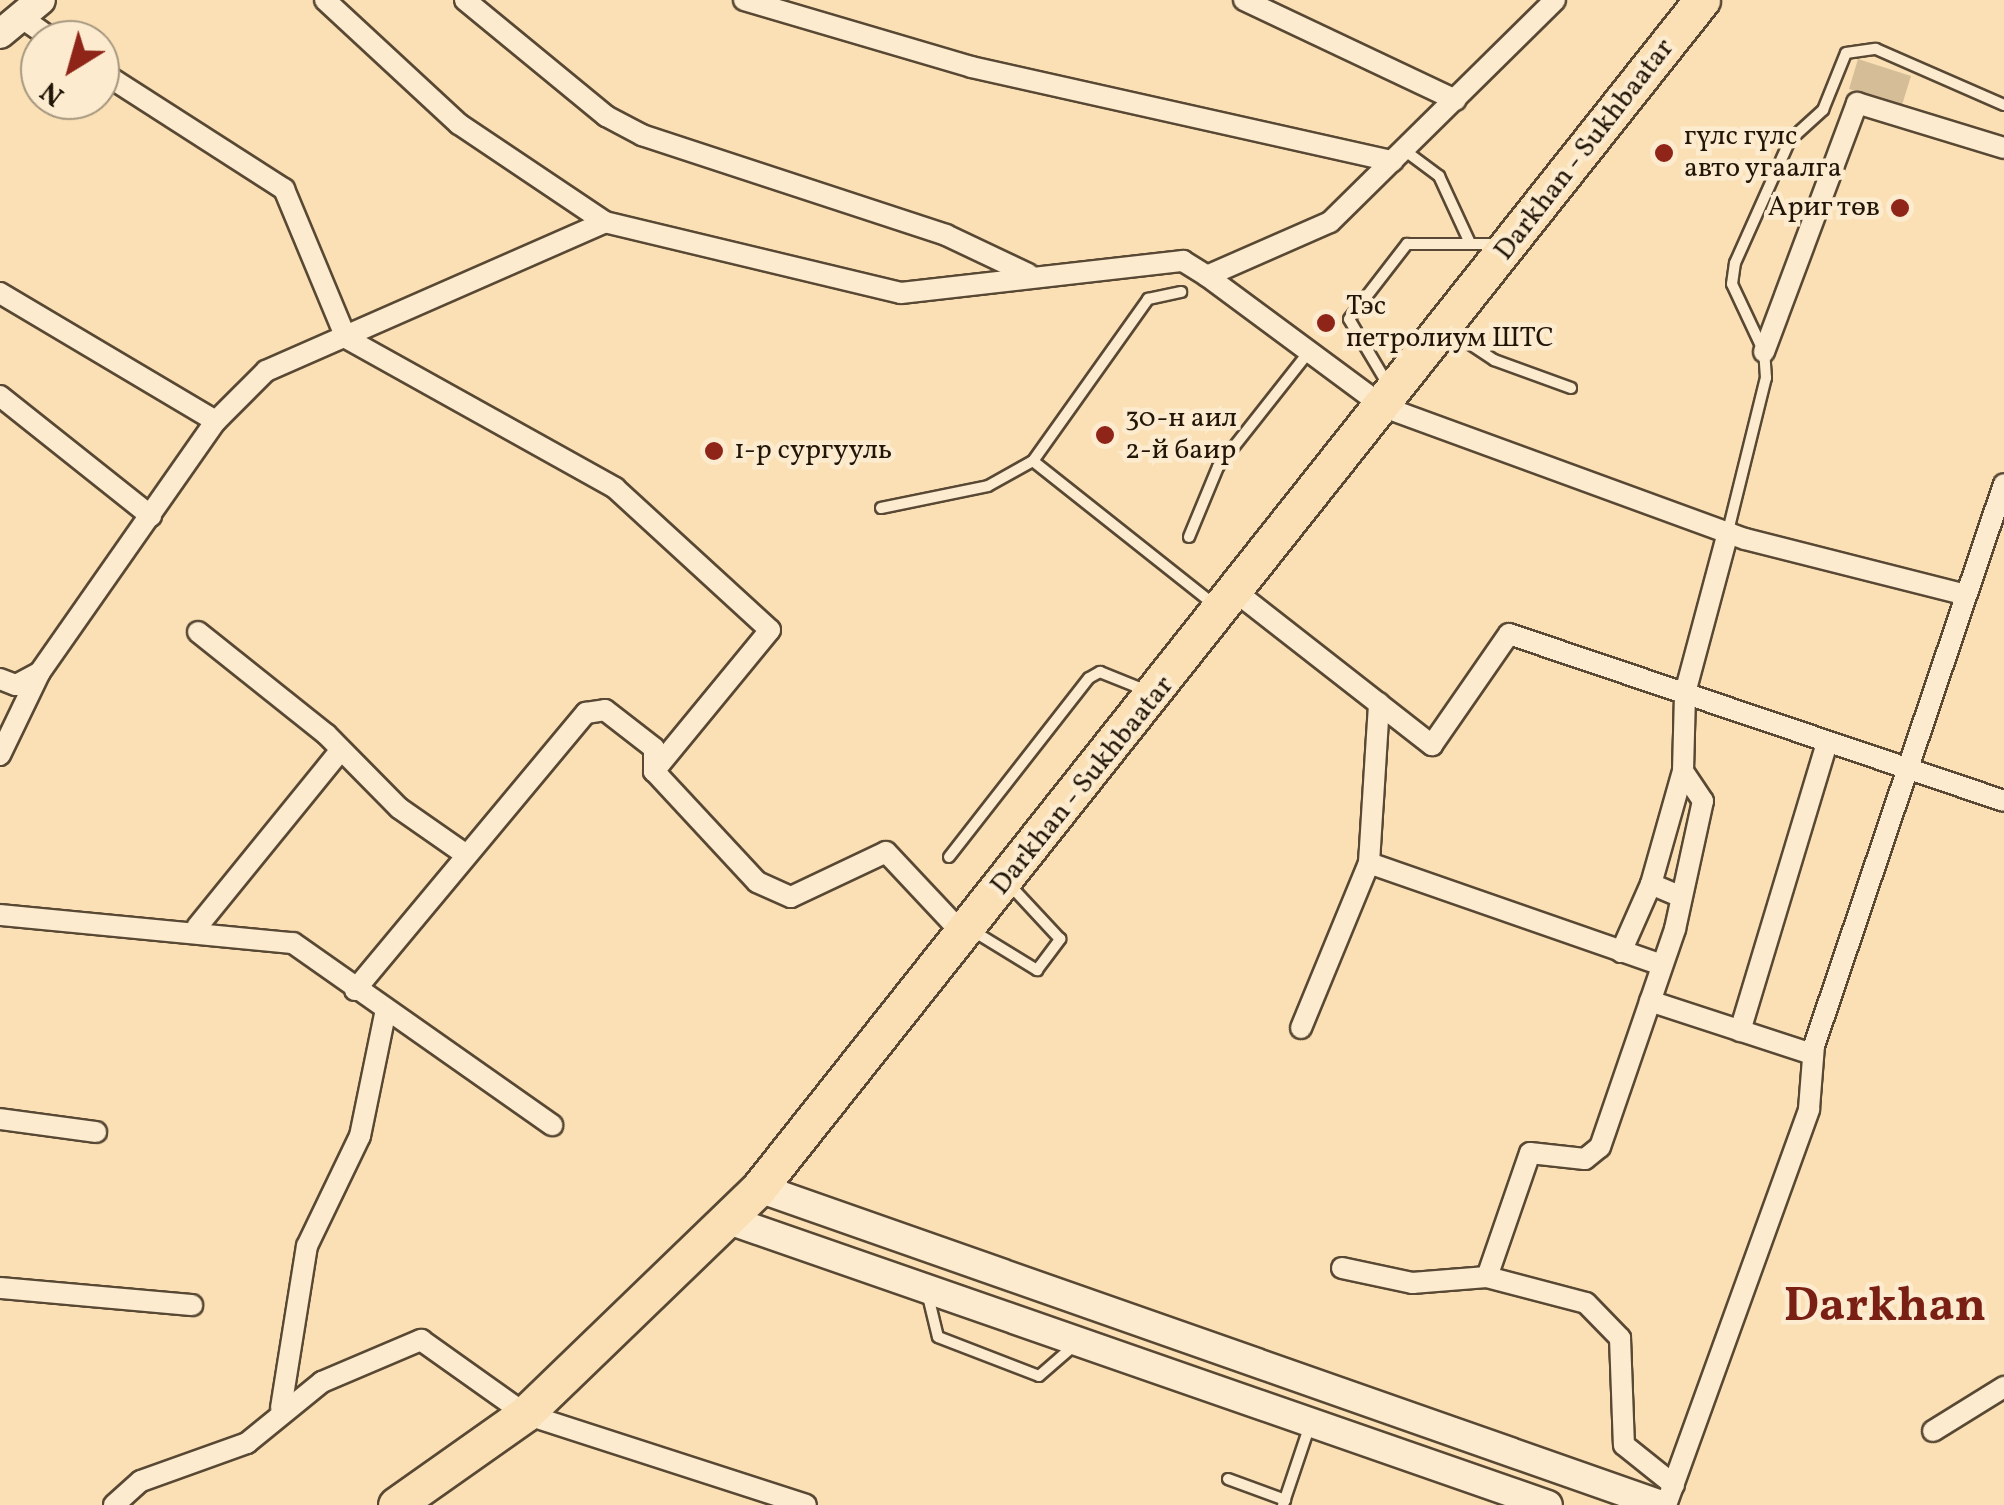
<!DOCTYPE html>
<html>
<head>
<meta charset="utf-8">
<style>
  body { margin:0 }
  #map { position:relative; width:2004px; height:1505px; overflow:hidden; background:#fae0b4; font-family:Vollkorn,serif }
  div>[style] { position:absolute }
  .green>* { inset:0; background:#d5be97 }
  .roads { filter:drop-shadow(2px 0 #584834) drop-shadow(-2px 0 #584834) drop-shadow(0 2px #584834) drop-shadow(0 -2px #584834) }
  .lane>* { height:10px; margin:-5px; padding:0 5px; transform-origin:5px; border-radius:5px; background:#fcebce }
  .street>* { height:20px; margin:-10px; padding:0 10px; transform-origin:10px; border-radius:10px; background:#fcebce }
  .secondary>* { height:28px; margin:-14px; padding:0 14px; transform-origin:14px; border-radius:14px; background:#fcebce }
  .highway>* { height:35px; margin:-17.5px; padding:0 17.5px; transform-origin:17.5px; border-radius:17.5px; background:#fae0b4 }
  .dots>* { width:28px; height:28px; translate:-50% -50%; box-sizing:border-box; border:5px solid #fcebce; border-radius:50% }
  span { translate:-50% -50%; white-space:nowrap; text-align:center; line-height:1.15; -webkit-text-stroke:9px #fcebce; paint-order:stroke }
  .poi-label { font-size:28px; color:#221609 }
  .left { translate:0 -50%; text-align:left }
  .right { translate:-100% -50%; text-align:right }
  .street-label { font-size:28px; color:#221609 }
  .town-label { font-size:48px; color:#7a1f14; font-weight:700 }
  .north { position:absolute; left:20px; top:20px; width:100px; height:100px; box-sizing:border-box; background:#fcebce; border:2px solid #a5967f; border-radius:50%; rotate:217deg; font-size:28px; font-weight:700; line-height:40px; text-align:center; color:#221609 }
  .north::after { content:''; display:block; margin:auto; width:35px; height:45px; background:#8f2418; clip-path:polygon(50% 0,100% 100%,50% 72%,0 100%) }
</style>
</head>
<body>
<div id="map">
  <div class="green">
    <i style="clip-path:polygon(1858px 59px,1911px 76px,1902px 105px,1849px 89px)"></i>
  </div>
  <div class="roads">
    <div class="lane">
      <i style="left:1404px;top:150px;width:44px;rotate:36.6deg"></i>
      <i style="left:1439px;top:176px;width:74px;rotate:65.2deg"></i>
      <i style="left:1446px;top:328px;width:58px;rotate:33.7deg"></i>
      <i style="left:1494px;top:360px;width:82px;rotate:20deg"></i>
      <i style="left:1387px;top:383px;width:74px;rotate:-120.7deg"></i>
      <i style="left:1349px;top:319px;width:95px;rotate:-52.3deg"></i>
      <i style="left:1407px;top:244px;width:93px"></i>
      <i style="left:1033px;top:461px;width:199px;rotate:-54.6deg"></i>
      <i style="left:1148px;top:299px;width:34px;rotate:-12deg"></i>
      <i style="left:881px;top:508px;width:109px;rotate:-11.6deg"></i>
      <i style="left:988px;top:486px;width:51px;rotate:-29.1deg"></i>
      <i style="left:1033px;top:461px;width:233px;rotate:38.4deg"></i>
      <i style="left:1728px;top:531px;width:158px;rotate:-76.1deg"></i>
      <i style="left:1766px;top:378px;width:26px;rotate:-94deg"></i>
      <i style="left:1764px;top:352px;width:75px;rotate:-115.2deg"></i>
      <i style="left:1732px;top:284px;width:21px;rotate:-82deg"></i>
      <i style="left:1735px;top:263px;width:135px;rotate:-65.9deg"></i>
      <i style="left:1790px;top:140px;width:45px;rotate:-42.3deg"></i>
      <i style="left:1823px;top:110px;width:61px;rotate:-68deg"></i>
      <i style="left:1846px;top:53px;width:30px;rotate:-8deg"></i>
      <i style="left:1876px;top:49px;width:140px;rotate:23.6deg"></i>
      <i style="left:1189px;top:537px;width:76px;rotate:-67.5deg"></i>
      <i style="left:1218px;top:467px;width:145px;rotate:-51.7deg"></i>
      <i style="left:949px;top:857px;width:227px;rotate:-52deg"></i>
      <i style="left:1089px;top:678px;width:13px;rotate:-29deg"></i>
      <i style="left:1100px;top:672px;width:48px;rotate:21.8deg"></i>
      <i style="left:970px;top:929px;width:79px;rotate:31.5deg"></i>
      <i style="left:1037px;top:970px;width:39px;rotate:-53deg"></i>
      <i style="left:1060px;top:939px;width:78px;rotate:-132.9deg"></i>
      <i style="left:927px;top:1292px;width:46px;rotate:76.3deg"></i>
      <i style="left:938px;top:1337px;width:108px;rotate:21.1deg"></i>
      <i style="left:1039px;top:1376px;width:50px;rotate:-41deg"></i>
      <i style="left:1228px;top:1479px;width:61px;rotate:20.2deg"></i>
      <i style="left:1283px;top:1505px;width:84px;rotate:-71.4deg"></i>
    </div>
    <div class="street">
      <i style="left:325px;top:0;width:183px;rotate:42.8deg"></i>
      <i style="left:459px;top:124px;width:176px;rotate:33.9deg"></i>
      <i style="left:465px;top:0;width:183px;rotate:39.4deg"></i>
      <i style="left:606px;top:116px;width:41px;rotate:27.8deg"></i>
      <i style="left:642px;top:135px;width:320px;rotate:18.2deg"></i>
      <i style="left:946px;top:235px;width:91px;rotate:25.4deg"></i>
      <i style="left:744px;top:0;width:237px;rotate:16.4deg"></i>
      <i style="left:971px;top:67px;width:432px;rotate:12.6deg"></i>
      <i style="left:1244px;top:0;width:234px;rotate:25.3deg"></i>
      <i style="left:22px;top:18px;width:39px;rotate:35deg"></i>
      <i style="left:100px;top:71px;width:219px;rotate:32.7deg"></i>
      <i style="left:284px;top:189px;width:161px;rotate:67.4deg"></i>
      <i style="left:346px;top:338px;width:308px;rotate:29.1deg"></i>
      <i style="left:615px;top:488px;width:210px;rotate:42.5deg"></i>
      <i style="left:770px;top:630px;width:183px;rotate:129.4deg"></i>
      <i style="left:1207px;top:276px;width:220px;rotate:36.5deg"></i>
      <i style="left:1384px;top:407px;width:384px;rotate:20.1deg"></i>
      <i style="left:1745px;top:539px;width:225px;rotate:14.2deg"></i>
      <i style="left:0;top:293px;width:251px;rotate:30.7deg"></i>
      <i style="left:1764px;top:352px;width:266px;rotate:-69.5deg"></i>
      <i style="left:1857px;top:103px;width:154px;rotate:17deg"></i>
      <i style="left:0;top:396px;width:193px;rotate:38.5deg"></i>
      <i style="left:1236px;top:592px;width:249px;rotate:38deg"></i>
      <i style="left:1432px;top:745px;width:135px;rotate:-55.3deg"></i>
      <i style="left:1509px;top:634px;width:522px;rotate:18.64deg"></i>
      <i style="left:198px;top:632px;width:164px;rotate:38.6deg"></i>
      <i style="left:326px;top:734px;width:104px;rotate:45.4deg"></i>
      <i style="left:399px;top:808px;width:80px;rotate:34.9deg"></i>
      <i style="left:0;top:679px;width:17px;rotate:21deg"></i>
      <i style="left:16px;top:685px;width:27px;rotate:-28deg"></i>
      <i style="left:0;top:755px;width:92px;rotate:-64.3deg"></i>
      <i style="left:40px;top:672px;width:307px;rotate:-55deg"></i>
      <i style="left:216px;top:421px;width:71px;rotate:-45deg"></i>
      <i style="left:266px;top:371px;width:370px;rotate:-23.7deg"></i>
      <i style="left:605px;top:222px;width:304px;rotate:13.5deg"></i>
      <i style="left:901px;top:293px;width:284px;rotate:-6.5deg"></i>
      <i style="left:1183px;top:261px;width:28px;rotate:32deg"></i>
      <i style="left:1207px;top:276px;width:134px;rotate:-23.7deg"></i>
      <i style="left:1330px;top:222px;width:316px;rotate:-44.6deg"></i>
      <i style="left:1369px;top:863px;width:310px;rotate:19.2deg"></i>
      <i style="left:1651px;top:884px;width:117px;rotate:-74.2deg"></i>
      <i style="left:0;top:915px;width:294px;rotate:5.5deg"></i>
      <i style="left:293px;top:943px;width:317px;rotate:35.1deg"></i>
      <i style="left:197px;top:927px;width:225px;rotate:-50.9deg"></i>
      <i style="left:1621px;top:952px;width:74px;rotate:-66.2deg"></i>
      <i style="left:1651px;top:884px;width:30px;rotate:23deg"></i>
      <i style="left:355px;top:990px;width:361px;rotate:-50.2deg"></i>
      <i style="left:586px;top:713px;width:19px;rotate:-9deg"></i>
      <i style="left:605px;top:710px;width:62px;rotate:37.8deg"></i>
      <i style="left:654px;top:748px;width:23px;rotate:90deg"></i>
      <i style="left:654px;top:771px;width:151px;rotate:47.1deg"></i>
      <i style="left:757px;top:882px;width:37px;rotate:24deg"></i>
      <i style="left:791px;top:897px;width:105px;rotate:-25.3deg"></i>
      <i style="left:886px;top:852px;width:114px;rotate:46.8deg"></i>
      <i style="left:1650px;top:1001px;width:170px;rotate:18.1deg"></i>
      <i style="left:1301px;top:1028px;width:178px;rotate:-67.6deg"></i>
      <i style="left:1369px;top:863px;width:160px;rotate:-86.4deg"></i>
      <i style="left:1740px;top:1031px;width:302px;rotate:-73.2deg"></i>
      <i style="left:0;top:1119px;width:97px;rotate:7.7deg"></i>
      <i style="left:1342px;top:1268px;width:72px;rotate:12.1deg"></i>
      <i style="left:1412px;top:1283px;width:75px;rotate:-4.6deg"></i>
      <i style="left:1487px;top:1277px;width:102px;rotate:14.7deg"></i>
      <i style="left:1586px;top:1303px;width:49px;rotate:45.8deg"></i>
      <i style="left:1620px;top:1338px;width:107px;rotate:87.9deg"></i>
      <i style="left:1624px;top:1445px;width:64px;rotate:38.7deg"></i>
      <i style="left:1487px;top:1277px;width:131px;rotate:-70.9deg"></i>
      <i style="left:1530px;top:1153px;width:55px;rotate:6.2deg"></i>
      <i style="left:1585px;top:1159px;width:19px;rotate:-39deg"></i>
      <i style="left:1600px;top:1147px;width:231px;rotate:-71deg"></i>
      <i style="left:1675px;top:929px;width:131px;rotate:-77.7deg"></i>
      <i style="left:1703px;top:801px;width:36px;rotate:-124deg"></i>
      <i style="left:1683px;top:771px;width:78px;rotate:-88.5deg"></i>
      <i style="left:1685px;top:693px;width:167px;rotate:-75deg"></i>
      <i style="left:0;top:1288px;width:193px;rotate:5.1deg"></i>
      <i style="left:281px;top:1408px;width:164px;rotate:-80.9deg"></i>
      <i style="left:307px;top:1246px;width:122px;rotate:-64.3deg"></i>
      <i style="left:360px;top:1136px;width:125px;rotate:-78.4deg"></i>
      <i style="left:1933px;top:1431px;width:84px;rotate:-31.8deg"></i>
      <i style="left:114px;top:1505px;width:36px;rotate:-42deg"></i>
      <i style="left:141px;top:1481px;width:113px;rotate:-19.7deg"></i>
      <i style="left:247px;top:1443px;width:97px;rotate:-39.1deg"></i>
      <i style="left:322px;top:1382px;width:108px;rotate:-23deg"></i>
      <i style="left:421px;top:1340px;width:128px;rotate:35.4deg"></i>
      <i style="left:525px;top:1414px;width:295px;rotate:17.9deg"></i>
      <i style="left:1666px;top:1505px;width:421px;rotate:-70.1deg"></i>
      <i style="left:1809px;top:1109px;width:63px;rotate:-85.5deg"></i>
      <i style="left:1814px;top:1046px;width:593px;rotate:-71.32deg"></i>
    </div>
    <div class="secondary">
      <i style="left:0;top:34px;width:53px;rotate:-39.7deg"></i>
      <i style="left:759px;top:1188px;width:956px;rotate:19.36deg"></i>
      <i style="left:729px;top:1220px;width:867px;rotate:19.19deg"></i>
    </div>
    <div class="highway">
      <i style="left:396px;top:1505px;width:158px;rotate:-35.2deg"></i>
      <i style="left:525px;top:1414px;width:325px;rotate:-44deg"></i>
      <i style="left:759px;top:1188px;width:1517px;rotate:-51.56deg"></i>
    </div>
  </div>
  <div class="dots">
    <i style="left:1664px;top:153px;background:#8f2418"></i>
    <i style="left:1900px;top:208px;background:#8f2418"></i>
    <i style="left:1326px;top:323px;background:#8f2418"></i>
    <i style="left:1105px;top:435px;background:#8f2418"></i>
    <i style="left:714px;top:451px;background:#8f2418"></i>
  </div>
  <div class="poi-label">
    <span class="left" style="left:1684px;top:153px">гүлс гүлс<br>авто угаалга</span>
    <span class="right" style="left:1880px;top:208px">Ариг төв</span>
    <span class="left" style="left:1346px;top:323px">Тэс<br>петролиум ШТС</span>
    <span class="left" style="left:1125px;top:435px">30-н аил<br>2-й баир</span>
    <span class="left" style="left:734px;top:451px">1-р сургууль</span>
  </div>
  <div class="street-label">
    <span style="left:1585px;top:150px;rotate:-52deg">Darkhan - Sukhbaatar</span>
    <span style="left:1083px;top:786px;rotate:-51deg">Darkhan - Sukhbaatar</span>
  </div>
  <div class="town-label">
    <span style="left:1885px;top:1308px">Darkhan</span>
  </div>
  <div class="north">N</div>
</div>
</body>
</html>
